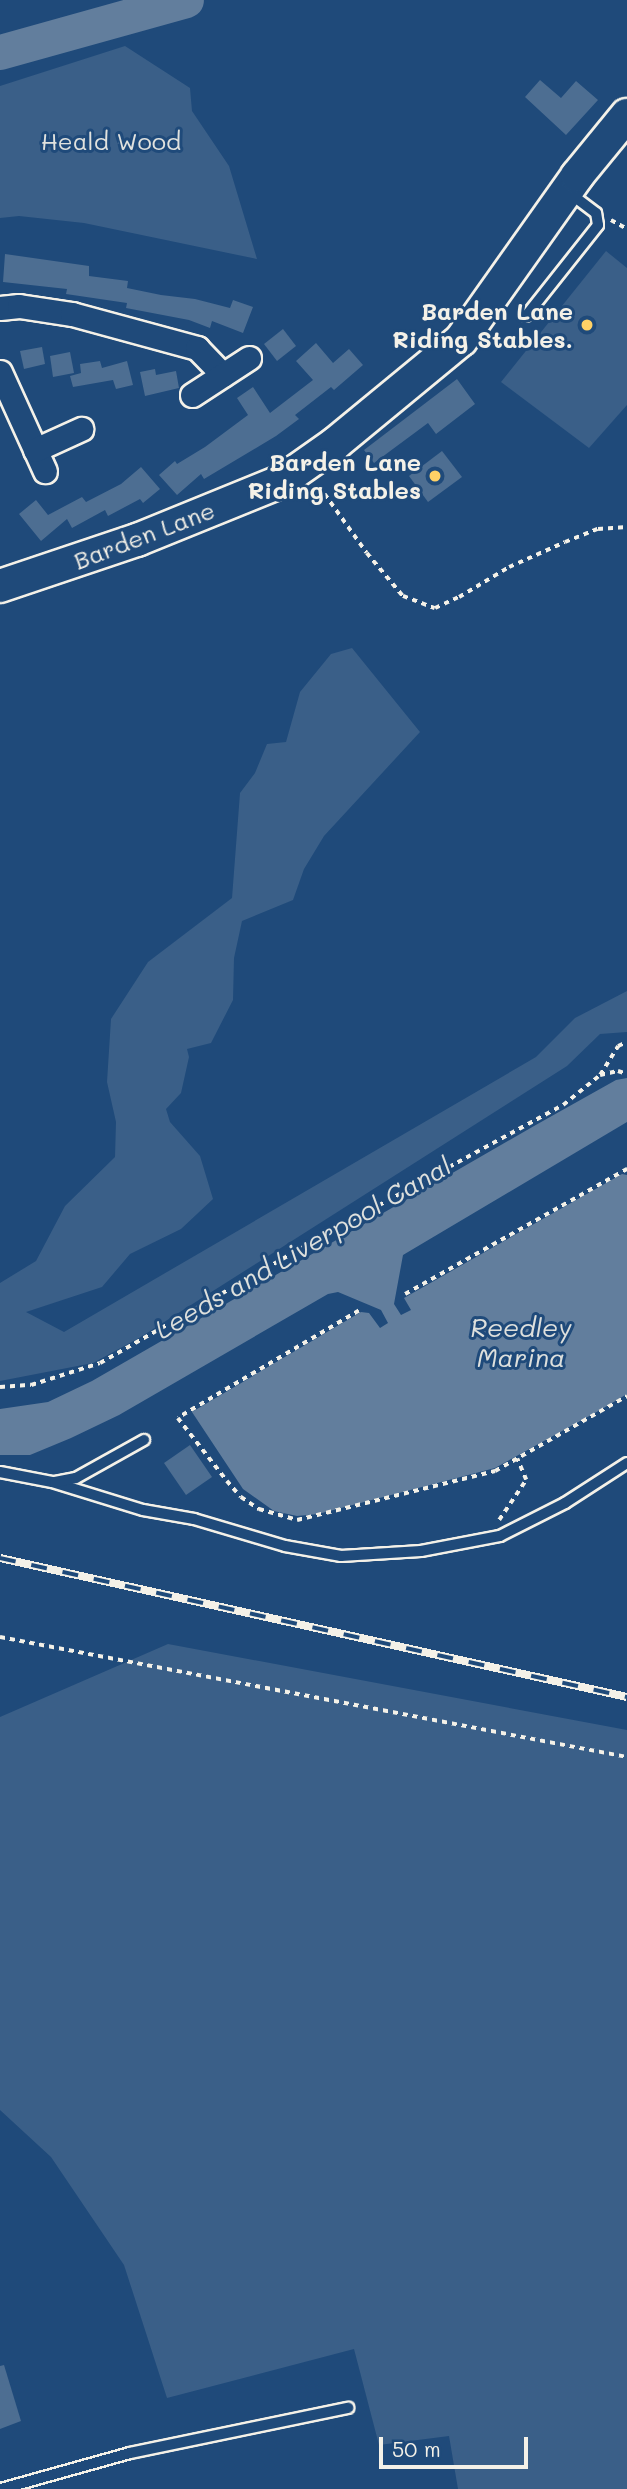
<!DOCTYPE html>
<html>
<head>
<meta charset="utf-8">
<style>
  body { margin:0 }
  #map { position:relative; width:627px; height:2489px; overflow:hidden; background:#1f4a7a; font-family:Mali,sans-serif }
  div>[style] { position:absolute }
  .green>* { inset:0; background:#3a5f88 }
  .water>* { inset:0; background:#627e9d }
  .river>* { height:35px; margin:-17.5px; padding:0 17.5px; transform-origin:17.5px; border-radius:17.5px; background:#627e9d }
  .building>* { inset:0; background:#4d6e92 }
  .path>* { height:3.5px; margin-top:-1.75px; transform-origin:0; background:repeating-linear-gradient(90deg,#f4f1e8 0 5px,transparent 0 10px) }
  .roads { filter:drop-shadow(2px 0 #f4f1e8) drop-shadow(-2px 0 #f4f1e8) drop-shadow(0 2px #f4f1e8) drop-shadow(0 -2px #f4f1e8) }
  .lane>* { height:10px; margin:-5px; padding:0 5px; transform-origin:5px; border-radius:5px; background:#1f4a7a }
  .street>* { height:23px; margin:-11.5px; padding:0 11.5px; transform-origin:11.5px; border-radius:11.5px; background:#1f4a7a }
  .secondary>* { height:32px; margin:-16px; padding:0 16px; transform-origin:16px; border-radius:16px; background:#1f4a7a }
  .rail>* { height:8px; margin-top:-4px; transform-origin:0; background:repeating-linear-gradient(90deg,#1f4a7a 0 16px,#f4f1e8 0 32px); box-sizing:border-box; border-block:2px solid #f4f1e8 }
  .dots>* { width:19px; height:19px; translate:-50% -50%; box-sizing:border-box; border:4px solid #1f4a7a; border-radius:50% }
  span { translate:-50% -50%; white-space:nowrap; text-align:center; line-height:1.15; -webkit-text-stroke:6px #1f4a7a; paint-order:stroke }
  .park-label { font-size:24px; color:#e1e2de }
  .poi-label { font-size:24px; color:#f4f1e8; font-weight:700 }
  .right { translate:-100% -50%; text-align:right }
  .street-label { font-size:24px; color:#f4f1e8 }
  .water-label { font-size:26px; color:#dee0dd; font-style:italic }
  .scale { position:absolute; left:379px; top:2437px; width:149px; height:32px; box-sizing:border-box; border:4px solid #f4f1e8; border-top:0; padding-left:9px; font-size:21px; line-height:24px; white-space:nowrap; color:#f4f1e8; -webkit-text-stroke:5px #1f4a7a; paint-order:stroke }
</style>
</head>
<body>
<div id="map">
  <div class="green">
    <i style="clip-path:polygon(125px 46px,190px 88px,192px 111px,229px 166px,257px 259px,84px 223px,19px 216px,0 218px,0 86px)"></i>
    <i style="clip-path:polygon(606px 251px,627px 268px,627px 405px,589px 448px,501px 382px)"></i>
    <i style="clip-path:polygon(352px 648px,420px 732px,324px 836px,304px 869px,293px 900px,242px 921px,234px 958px,233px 1000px,211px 1043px,187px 1049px,189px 1057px,181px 1093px,166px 1109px,170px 1122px,200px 1156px,213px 1199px,181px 1229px,130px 1254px,102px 1287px,26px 1312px,64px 1332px,536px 1057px,575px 1018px,627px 991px,627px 1032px,600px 1034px,567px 1066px,139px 1338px,93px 1363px,0 1381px,0 1283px,36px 1261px,65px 1206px,115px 1157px,116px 1122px,107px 1082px,111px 1019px,148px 962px,232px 898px,240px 793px,255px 773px,267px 744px,286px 742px,300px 692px,331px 654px)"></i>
    <i style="clip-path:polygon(168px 1644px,627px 1730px,627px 2489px,458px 2489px,449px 2436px,379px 2445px,354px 2349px,167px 2398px,124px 2265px,51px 2157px,0 2110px,0 1717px)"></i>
  </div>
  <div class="water">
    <i style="clip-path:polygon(627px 1078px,627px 1122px,403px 1255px,394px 1304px,401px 1315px,411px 1310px,404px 1298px,622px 1174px,627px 1175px,627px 1394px,602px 1409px,495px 1468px,318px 1514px,297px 1516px,274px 1511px,243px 1489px,192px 1412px,361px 1312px,369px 1313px,380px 1328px,388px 1323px,381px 1310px,338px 1292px,328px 1294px,119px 1415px,71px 1438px,30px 1455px,0 1455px,0 1409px,48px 1402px,92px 1381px,534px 1126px,616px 1080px)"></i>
  </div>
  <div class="river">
    <i style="left:0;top:52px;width:193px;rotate:-15.6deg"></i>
  </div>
  <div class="building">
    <i style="clip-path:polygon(540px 80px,561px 98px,576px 81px,598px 100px,566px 135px,525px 97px)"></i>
    <i style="clip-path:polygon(5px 254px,89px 266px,89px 276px,128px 281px,127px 288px,161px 295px,195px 299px,230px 308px,233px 300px,253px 307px,243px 333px,212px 321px,210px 328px,189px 320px,126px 308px,127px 303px,66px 294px,67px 289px,3px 282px)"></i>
    <i style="clip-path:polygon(283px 329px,296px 346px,277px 361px,264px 344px)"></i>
    <i style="clip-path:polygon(316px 343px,333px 363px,349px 349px,363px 365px,334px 390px,331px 387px,295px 415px,299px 419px,276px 436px,204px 479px,201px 474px,177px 495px,159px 475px,175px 461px,177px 464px,205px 447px,248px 415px,237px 398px,253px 387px,270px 413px,313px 380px,296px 361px)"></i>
    <i style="clip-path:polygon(42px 347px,45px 364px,24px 369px,20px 351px)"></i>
    <i style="clip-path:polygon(70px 352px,74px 373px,53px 377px,50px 356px)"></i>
    <i style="clip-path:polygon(100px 361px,102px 368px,127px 361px,133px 385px,116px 389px,113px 380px,73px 387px,70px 376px,81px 373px,80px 364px)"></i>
    <i style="clip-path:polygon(155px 369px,156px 375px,176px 371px,179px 388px,145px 396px,140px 372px)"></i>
    <i style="clip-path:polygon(457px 379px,475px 404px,436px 434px,428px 423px,374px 463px,364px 450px)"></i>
    <i style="clip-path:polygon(442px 451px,462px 477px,428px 502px,409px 476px)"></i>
    <i style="clip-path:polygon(141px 467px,160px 489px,143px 503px,140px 499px,108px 516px,105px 510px,72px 528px,67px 519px,41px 541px,19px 514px,36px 500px,48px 515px,82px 497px,86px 502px,121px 484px)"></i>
    <i style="clip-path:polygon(190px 1445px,212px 1477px,186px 1495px,164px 1463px)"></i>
    <i style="clip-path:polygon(4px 2365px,21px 2421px,0 2429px,0 2366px)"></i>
  </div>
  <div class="path">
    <i style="left:611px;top:220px;width:18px;rotate:29deg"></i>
    <i style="left:319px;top:486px;width:82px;rotate:54.4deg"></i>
    <i style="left:367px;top:553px;width:56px;rotate:50.1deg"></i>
    <i style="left:403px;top:596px;width:34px;rotate:21deg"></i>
    <i style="left:435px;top:608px;width:26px;rotate:-25deg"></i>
    <i style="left:459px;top:597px;width:58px;rotate:-31deg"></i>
    <i style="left:509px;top:567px;width:61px;rotate:-24.1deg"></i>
    <i style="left:565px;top:542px;width:35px;rotate:-22deg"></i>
    <i style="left:598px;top:529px;width:29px;rotate:-4deg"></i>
    <i style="left:600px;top:1075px;width:18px;rotate:-13deg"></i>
    <i style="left:618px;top:1071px;width:9px;rotate:18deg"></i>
    <i style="left:405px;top:1294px;width:255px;rotate:-29.4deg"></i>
    <i style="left:359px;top:1311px;width:210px;rotate:149.4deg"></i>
    <i style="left:178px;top:1418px;width:80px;rotate:52.1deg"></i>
    <i style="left:227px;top:1481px;width:21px;rotate:49deg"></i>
    <i style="left:241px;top:1497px;width:22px;rotate:34deg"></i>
    <i style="left:259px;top:1509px;width:40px;rotate:16deg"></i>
    <i style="left:297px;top:1520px;width:204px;rotate:-13.9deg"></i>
    <i style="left:495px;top:1471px;width:152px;rotate:-29.6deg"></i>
    <i style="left:0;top:1387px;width:31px;rotate:-4deg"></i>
    <i style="left:31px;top:1385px;width:72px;rotate:-17.7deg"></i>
    <i style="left:100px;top:1363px;width:250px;rotate:-29.7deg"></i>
    <i style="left:317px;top:1239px;width:280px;rotate:-28.6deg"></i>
    <i style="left:563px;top:1105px;width:48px;rotate:-39deg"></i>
    <i style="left:600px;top:1075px;width:34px;rotate:-58deg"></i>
    <i style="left:618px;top:1046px;width:10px;rotate:-24deg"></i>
    <i style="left:499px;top:1520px;width:48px;rotate:-56deg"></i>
    <i style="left:526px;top:1480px;width:23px;rotate:-113deg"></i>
    <i style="left:0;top:1637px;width:638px;rotate:10.83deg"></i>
  </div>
  <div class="roads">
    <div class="lane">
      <i style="left:526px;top:316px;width:116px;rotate:-51.6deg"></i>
      <i style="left:598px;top:225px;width:12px;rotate:-99deg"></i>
      <i style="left:596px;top:213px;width:34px;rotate:-143deg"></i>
      <i style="left:0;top:1472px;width:53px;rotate:10.9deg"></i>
      <i style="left:52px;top:1482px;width:95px;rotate:17.1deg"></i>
      <i style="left:143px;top:1510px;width:52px;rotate:10deg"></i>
      <i style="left:194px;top:1519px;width:95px;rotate:16.5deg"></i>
      <i style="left:285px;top:1546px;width:57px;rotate:10.1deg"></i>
      <i style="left:341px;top:1556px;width:80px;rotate:-3.6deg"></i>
      <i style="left:421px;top:1551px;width:80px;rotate:-10.8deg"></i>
      <i style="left:500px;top:1536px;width:73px;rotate:-26.9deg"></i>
      <i style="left:565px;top:1503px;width:74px;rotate:-32.8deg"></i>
      <i style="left:55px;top:1482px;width:21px;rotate:-11deg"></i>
      <i style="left:76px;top:1478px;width:78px;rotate:-29.2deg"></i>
      <i style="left:1px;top:2489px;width:134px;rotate:-15.6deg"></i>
      <i style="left:130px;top:2453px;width:223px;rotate:-11.7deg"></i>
    </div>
    <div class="street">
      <i style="left:0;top:308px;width:19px;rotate:-6deg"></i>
      <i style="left:19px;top:306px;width:54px;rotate:8.6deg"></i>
      <i style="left:72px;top:314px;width:130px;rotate:15.2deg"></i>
      <i style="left:197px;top:348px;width:37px;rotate:46deg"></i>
      <i style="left:0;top:372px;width:109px;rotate:65.6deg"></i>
      <i style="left:192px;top:395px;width:68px;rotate:-33deg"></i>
      <i style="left:35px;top:450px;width:51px;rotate:-24.5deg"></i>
    </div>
    <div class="secondary">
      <i style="left:0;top:586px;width:145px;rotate:-18.6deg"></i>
      <i style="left:137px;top:540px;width:157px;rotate:-22.1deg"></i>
      <i style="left:282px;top:481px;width:66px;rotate:-35.1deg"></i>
      <i style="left:336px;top:443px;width:162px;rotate:-39.5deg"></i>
      <i style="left:461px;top:340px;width:201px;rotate:-54.7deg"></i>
      <i style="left:577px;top:176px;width:79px;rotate:-50.7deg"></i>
    </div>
  </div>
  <div class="rail">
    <i style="left:0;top:1558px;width:642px;rotate:12.5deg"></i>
  </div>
  <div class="dots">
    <i style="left:587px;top:325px;background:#ffd166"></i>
    <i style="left:435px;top:476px;background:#ffd166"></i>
  </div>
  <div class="park-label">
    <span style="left:111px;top:141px">Heald Wood</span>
  </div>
  <div class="poi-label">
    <span class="right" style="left:573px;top:325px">Barden Lane<br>Riding Stables.</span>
    <span class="right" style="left:421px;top:476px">Barden Lane<br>Riding Stables</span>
  </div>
  <div class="street-label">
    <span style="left:144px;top:535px;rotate:-21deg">Barden Lane</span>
  </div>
  <div class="water-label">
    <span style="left:303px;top:1248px;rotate:-30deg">Leeds and Liverpool Canal</span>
    <span style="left:521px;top:1343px">Reedley<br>Marina</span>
  </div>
  <div class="scale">50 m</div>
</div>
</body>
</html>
